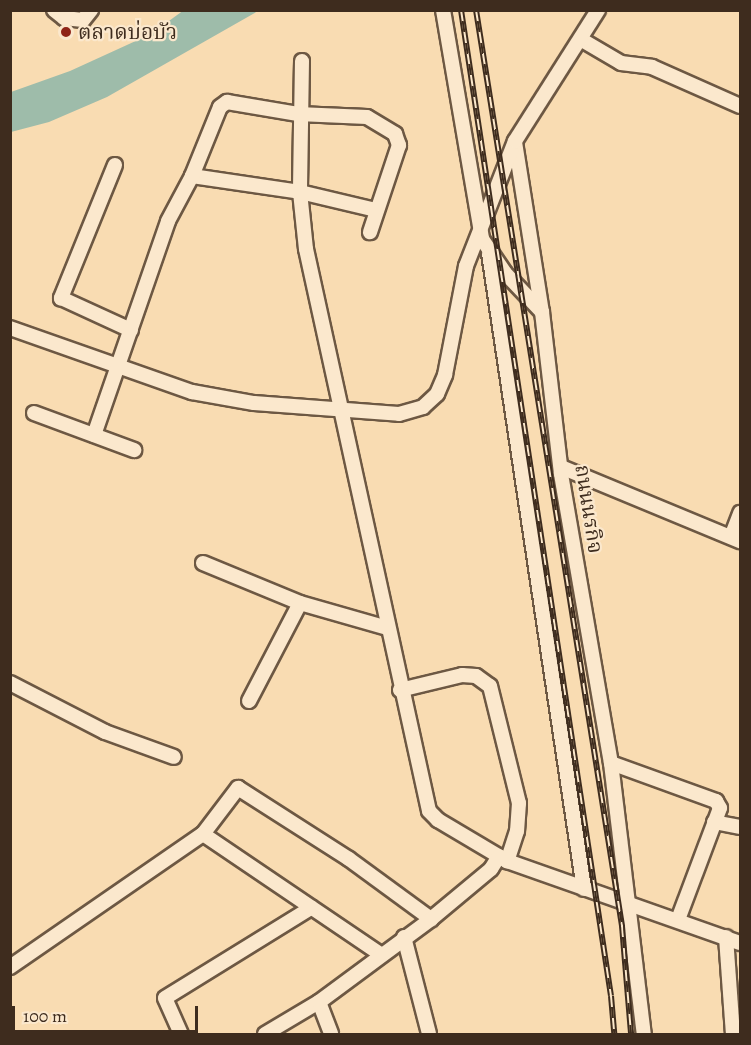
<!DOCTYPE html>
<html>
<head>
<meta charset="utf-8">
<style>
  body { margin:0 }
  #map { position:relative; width:751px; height:1045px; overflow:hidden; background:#f9dcb2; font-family:Alegreya,"Noto Serif Thai",serif }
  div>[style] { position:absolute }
  .water>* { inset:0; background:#9ebcaa }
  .roads { filter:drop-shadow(2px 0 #6d5843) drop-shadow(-2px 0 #6d5843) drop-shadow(0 2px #6d5843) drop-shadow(0 -2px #6d5843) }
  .minor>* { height:14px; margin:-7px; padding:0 7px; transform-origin:7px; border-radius:7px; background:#fbe8cd }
  .rail>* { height:6px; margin-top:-3px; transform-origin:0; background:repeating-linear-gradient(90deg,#fbe8cd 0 11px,#3e2c1e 0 22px); box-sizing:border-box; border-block:2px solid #3e2c1e }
  .dots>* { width:16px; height:16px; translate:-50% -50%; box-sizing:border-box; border:3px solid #fbe8cd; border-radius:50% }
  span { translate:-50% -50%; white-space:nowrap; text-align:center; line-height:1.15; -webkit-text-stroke:4.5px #fbe8cd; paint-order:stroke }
  .poi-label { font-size:21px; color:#3e2c1e }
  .left { translate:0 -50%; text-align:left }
  .street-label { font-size:21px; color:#3e2c1e }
  .frame { position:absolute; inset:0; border:12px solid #3e2c1e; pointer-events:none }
  .scale { position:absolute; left:12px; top:1006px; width:186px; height:27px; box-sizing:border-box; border:3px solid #3e2c1e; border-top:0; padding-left:8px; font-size:18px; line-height:21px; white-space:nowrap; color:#3e2c1e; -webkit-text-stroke:4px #fbe8cd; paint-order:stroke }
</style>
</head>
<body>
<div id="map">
  <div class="water">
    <i style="clip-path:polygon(184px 10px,258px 11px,107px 97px,49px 122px,11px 132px,11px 92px,70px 71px,151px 34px)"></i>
  </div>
  <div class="roads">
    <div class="minor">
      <i style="left:54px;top:10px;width:13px;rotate:39deg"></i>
      <i style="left:64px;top:18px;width:19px;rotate:6deg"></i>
      <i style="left:83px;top:20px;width:13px;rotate:-51deg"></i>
      <i style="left:443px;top:10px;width:232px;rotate:80.3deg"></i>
      <i style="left:482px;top:239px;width:41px;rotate:55.9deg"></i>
      <i style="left:505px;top:273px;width:54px;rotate:46.5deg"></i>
      <i style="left:542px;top:312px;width:163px;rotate:83.3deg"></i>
      <i style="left:561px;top:474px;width:293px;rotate:80.2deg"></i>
      <i style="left:611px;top:763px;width:273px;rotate:83.1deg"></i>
      <i style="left:582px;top:40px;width:45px;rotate:30.5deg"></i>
      <i style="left:621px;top:63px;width:31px;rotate:7deg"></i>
      <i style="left:652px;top:67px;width:96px;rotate:23.9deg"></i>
      <i style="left:302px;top:61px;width:131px;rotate:90.9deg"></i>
      <i style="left:300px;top:192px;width:57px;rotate:84deg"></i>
      <i style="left:306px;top:249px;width:575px;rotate:77.65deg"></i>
      <i style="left:429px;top:811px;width:13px;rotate:45deg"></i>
      <i style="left:438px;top:820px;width:80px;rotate:30.7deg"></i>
      <i style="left:507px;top:861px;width:247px;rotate:19.4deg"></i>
      <i style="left:515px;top:142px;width:172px;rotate:81deg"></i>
      <i style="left:115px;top:165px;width:144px;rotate:112.1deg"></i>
      <i style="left:61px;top:298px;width:77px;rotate:24.6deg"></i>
      <i style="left:192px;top:176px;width:109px;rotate:8.4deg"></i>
      <i style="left:300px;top:192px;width:78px;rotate:13.3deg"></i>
      <i style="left:489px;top:253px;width:643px;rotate:81.5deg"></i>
      <i style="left:10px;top:328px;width:193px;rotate:19.4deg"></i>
      <i style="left:192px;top:392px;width:63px;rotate:10.1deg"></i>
      <i style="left:254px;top:403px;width:145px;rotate:4.3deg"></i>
      <i style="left:399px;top:414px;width:25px;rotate:-16deg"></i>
      <i style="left:423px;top:407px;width:19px;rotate:-43deg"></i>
      <i style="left:437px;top:394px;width:21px;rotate:-67deg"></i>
      <i style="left:445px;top:375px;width:111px;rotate:-79.1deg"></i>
      <i style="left:466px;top:266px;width:134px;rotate:-68.6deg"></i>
      <i style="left:515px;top:141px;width:155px;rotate:-57.6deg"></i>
      <i style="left:34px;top:413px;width:107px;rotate:20.3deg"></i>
      <i style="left:94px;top:435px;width:226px;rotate:-70.9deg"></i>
      <i style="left:168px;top:221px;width:51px;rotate:-61.9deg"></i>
      <i style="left:192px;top:176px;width:74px;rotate:-67.9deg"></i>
      <i style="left:220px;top:107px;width:9px;rotate:-36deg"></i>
      <i style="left:227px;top:102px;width:72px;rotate:9.6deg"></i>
      <i style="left:298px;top:114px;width:69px;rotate:2.5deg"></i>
      <i style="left:367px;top:117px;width:33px;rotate:31deg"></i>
      <i style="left:395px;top:134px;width:12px;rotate:70deg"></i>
      <i style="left:399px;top:145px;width:92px;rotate:108.4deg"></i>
      <i style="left:561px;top:467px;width:194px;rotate:22.5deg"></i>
      <i style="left:731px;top:537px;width:26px;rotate:-69deg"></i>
      <i style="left:203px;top:563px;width:105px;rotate:22.4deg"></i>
      <i style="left:300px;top:603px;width:91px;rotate:16deg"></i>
      <i style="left:10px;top:683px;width:107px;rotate:27.3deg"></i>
      <i style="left:105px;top:732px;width:73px;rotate:19.9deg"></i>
      <i style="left:400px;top:690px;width:64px;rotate:-13.6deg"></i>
      <i style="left:462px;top:675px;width:14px;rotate:4deg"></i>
      <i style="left:476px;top:676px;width:17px;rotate:36deg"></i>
      <i style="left:490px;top:686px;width:121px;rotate:76.1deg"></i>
      <i style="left:519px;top:803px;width:28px;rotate:94deg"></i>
      <i style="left:517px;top:831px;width:32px;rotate:108deg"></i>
      <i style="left:249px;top:701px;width:110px;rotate:-62.5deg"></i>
      <i style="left:611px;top:763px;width:112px;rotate:19.9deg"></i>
      <i style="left:716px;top:801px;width:8px;rotate:60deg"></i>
      <i style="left:720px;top:808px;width:120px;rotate:110.6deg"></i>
      <i style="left:714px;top:822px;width:26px;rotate:11deg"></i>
      <i style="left:203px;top:834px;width:214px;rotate:34.1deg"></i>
      <i style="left:404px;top:937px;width:100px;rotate:75.5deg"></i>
      <i style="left:726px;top:937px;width:97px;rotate:85.9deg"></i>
      <i style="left:10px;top:967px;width:234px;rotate:-34.6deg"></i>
      <i style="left:203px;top:834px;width:58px;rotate:-52.7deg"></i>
      <i style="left:238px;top:788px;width:132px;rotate:32.6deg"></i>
      <i style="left:349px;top:859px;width:102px;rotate:36.2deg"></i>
      <i style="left:319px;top:1002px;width:34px;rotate:69deg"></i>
      <i style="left:181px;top:1034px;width:39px;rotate:-114deg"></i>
      <i style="left:165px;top:998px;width:172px;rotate:-31.7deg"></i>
      <i style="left:265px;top:1034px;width:63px;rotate:-30.7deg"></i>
      <i style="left:319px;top:1002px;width:139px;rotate:-36.5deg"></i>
      <i style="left:431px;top:919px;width:78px;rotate:-39.8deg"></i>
      <i style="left:491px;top:869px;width:15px;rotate:-58deg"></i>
    </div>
  </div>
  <div class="rail">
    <i style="left:461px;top:10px;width:997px;rotate:81.35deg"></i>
    <i style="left:611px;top:996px;width:38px;rotate:85deg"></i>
    <i style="left:476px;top:10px;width:928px;rotate:80.94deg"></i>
    <i style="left:622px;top:926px;width:108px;rotate:85.2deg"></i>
  </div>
  <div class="dots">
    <i style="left:66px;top:32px;background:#8f2418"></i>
  </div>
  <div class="poi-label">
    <span class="left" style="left:78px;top:32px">ตลาดบ่อบัว</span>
  </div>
  <div class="street-label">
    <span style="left:589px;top:509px;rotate:81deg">ถนนนรกิจ</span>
  </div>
  <div class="frame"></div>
  <div class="scale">100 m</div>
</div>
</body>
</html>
